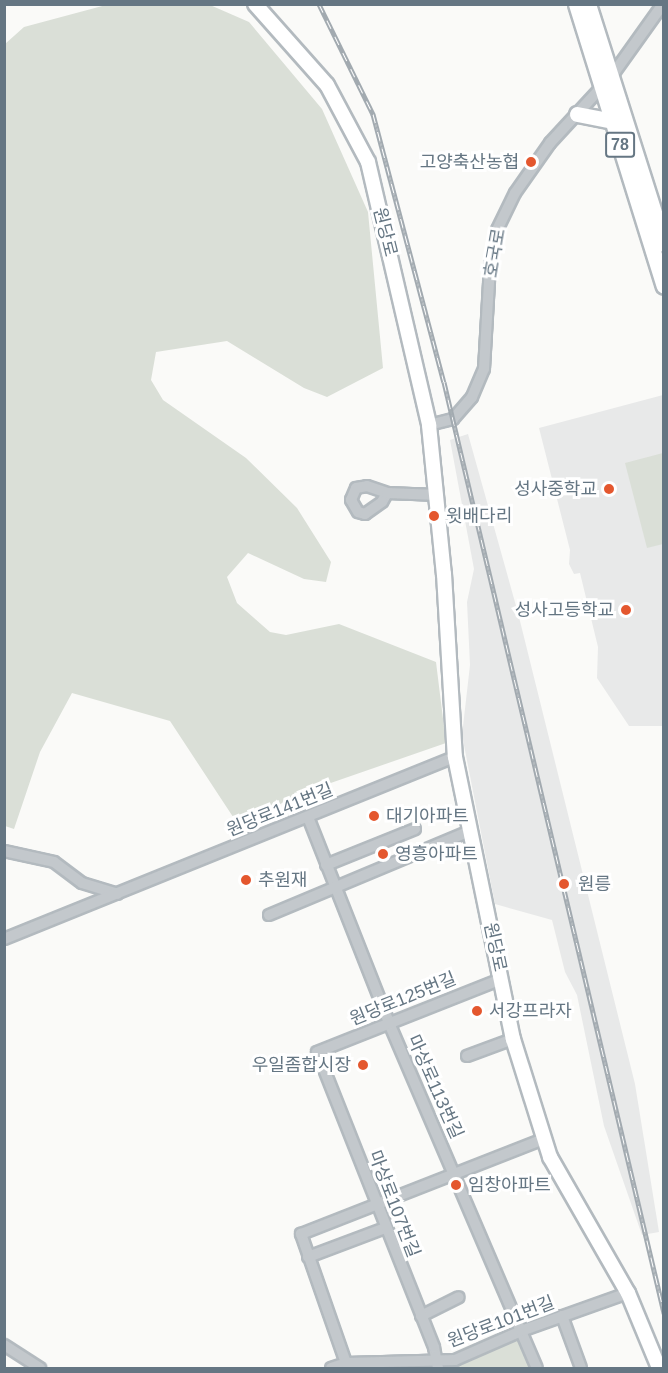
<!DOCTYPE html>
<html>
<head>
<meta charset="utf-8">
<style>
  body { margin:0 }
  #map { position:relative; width:668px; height:1373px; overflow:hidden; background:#fafaf8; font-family:Helvetica,"Noto Sans KR",sans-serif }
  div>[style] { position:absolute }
  .built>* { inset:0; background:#e8e9e9 }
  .green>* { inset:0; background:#dadfd7 }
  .roads { filter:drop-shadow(2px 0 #b3babf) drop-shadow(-2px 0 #b3babf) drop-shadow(0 2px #b3babf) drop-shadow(0 -2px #b3babf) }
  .minor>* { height:10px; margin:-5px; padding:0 5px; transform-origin:5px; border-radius:5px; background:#c3c8cc }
  .secondary>* { height:14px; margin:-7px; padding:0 7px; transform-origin:7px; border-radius:7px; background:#fff }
  .primary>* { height:15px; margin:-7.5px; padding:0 7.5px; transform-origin:7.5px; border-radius:7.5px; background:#fff }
  .rail>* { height:5px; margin-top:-2.5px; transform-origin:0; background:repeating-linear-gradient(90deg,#fff 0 9px,#a2aab0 0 18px); box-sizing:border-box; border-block:2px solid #a2aab0 }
  .dots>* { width:16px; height:16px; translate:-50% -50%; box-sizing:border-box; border:3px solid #fff; border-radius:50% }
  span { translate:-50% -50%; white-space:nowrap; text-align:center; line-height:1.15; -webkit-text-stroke:6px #fff; paint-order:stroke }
  .shield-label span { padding:2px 4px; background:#fff; border:2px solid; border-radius:4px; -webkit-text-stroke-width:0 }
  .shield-label { font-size:16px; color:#657683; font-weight:700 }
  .poi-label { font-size:18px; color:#657683 }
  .right { translate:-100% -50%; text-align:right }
  .left { translate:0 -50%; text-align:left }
  .street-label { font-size:18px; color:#657683 }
  .frame { position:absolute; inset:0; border:6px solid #657683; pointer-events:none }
</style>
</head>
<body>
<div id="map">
  <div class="built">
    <i style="clip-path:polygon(663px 395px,663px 726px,629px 726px,597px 678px,598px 647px,580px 573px,574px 574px,569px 564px,570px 550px,539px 428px)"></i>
    <i style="clip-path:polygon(468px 434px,518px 613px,635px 1084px,659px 1232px,642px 1235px,604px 1126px,577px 995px,565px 972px,552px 920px,495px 904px,462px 735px,470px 665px,467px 602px,474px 569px,450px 440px)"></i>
  </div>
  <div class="green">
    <i style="clip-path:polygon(106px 5px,210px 5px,249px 22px,322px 109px,368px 212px,383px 368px,327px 397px,304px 388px,227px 341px,156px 352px,151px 380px,163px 400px,246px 458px,297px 508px,331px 562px,326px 582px,304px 579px,248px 553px,227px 577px,237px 603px,270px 632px,286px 635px,339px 624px,436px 662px,446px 743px,299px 794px,239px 826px,170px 721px,72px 693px,40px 752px,14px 829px,5px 826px,5px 44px,24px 27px)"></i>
    <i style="clip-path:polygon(663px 453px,663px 544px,647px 548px,625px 463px)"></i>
    <i style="clip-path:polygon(518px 1339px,530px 1368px,452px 1368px,458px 1366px)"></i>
  </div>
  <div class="roads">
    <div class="minor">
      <i style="left:429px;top:425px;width:25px;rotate:-14deg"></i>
      <i style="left:453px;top:419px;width:29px;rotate:-49deg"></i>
      <i style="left:472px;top:397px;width:30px;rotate:-67deg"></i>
      <i style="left:484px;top:369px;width:105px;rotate:-86.7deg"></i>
      <i style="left:490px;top:264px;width:35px;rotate:-78deg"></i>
      <i style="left:497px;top:230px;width:41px;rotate:-64.1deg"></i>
      <i style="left:515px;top:193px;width:61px;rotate:-55deg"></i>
      <i style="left:550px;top:143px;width:90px;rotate:-47.3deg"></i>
      <i style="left:611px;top:77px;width:90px;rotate:-54.5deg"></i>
      <i style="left:387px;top:493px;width:10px;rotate:119deg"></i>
      <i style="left:382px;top:502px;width:21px;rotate:145deg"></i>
      <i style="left:365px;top:514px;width:7px;rotate:-164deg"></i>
      <i style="left:358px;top:512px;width:14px;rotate:-120deg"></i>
      <i style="left:351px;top:500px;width:13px;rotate:-67deg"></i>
      <i style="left:356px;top:488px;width:11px;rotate:-10deg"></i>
      <i style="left:367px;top:486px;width:21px;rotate:19deg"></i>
      <i style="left:387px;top:493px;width:51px;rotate:2.2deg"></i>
      <i style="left:308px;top:817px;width:221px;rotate:68.5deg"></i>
      <i style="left:389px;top:1023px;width:375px;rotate:66.8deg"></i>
      <i style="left:4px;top:851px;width:51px;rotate:12.4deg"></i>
      <i style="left:54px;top:862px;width:35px;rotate:37deg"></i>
      <i style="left:82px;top:883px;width:37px;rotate:17deg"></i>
      <i style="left:326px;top:865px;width:96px;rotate:-22deg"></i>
      <i style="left:269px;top:915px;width:218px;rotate:-22.7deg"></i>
      <i style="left:4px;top:939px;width:486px;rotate:-22deg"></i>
      <i style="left:467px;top:1056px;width:49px;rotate:-20.3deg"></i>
      <i style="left:308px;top:1257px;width:82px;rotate:-20.6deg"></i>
      <i style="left:421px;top:1316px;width:42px;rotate:-26.6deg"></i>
      <i style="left:562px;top:1316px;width:55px;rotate:69.9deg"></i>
      <i style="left:4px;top:1345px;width:43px;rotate:32.6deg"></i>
      <i style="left:346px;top:1363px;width:137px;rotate:-109.2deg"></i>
      <i style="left:301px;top:1234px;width:260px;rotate:-21.4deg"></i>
      <i style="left:331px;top:1368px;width:16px;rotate:-18deg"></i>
      <i style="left:346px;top:1363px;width:109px;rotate:-1.6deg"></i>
      <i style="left:455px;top:1360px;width:72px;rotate:-23.7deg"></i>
      <i style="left:521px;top:1331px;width:114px;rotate:-19.6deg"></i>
      <i style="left:438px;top:1368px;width:21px;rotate:-101deg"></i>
      <i style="left:434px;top:1347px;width:317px;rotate:-111.6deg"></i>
      <i style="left:317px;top:1052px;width:198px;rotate:-21.6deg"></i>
    </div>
    <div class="secondary">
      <i style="left:255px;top:4px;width:108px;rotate:48.4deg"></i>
      <i style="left:327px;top:85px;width:87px;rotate:62deg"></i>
      <i style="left:368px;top:162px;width:270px;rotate:76.9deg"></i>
      <i style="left:429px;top:425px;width:150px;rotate:84.3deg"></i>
      <i style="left:444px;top:574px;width:183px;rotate:86.6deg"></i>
      <i style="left:455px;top:757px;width:288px;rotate:78.4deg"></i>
      <i style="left:513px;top:1039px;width:124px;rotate:72.6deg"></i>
      <i style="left:550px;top:1157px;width:157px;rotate:60.2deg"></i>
      <i style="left:628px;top:1293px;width:81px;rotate:67.5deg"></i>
    </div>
    <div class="primary">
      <i style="left:576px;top:4px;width:295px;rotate:72.7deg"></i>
      <i style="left:588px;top:4px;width:252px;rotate:72.4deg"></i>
      <i style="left:577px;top:114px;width:36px;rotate:11deg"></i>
    </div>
  </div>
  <div class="rail">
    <i style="left:319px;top:4px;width:123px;rotate:63.9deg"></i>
    <i style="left:373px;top:114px;width:277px;rotate:75.2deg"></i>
    <i style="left:444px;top:382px;width:957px;rotate:76.7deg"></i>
  </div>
  <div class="dots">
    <i style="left:531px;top:162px;background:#e4572e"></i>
    <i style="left:609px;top:489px;background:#e4572e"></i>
    <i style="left:434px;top:516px;background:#e4572e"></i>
    <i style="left:626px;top:610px;background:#e4572e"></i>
    <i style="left:374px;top:816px;background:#e4572e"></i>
    <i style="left:383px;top:854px;background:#e4572e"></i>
    <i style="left:246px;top:880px;background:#e4572e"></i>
    <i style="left:564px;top:884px;background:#e4572e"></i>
    <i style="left:477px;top:1011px;background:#e4572e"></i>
    <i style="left:363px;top:1065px;background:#e4572e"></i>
    <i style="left:456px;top:1185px;background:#e4572e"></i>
  </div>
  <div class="shield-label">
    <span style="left:620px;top:145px">78</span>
  </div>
  <div class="poi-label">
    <span class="right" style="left:519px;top:162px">고양축산농협</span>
    <span class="right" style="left:597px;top:489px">성사중학교</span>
    <span class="left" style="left:446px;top:516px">윗배다리</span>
    <span class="right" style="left:614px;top:610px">성사고등학교</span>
    <span class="left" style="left:386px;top:816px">대기아파트</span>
    <span class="left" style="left:395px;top:854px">영흥아파트</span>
    <span class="left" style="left:258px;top:880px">추원재</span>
    <span class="left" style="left:578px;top:884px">원릉</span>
    <span class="left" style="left:489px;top:1011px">서강프라자</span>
    <span class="right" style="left:351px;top:1065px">우일좀합시장</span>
    <span class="left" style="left:468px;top:1185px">임창아파트</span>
  </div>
  <div class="street-label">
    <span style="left:385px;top:232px;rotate:76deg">원당로</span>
    <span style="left:495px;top:253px;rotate:-80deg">호국로</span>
    <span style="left:280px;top:810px;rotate:-22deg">원당로141번길</span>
    <span style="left:495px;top:947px;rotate:78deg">원당로</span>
    <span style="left:403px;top:999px;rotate:-22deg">원당로125번길</span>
    <span style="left:435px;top:1087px;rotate:66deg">마상로113번길</span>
    <span style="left:394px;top:1204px;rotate:69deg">마상로107번길</span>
    <span style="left:501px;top:1322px;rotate:-21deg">원당로101번길</span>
  </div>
  <div class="frame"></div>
</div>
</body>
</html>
